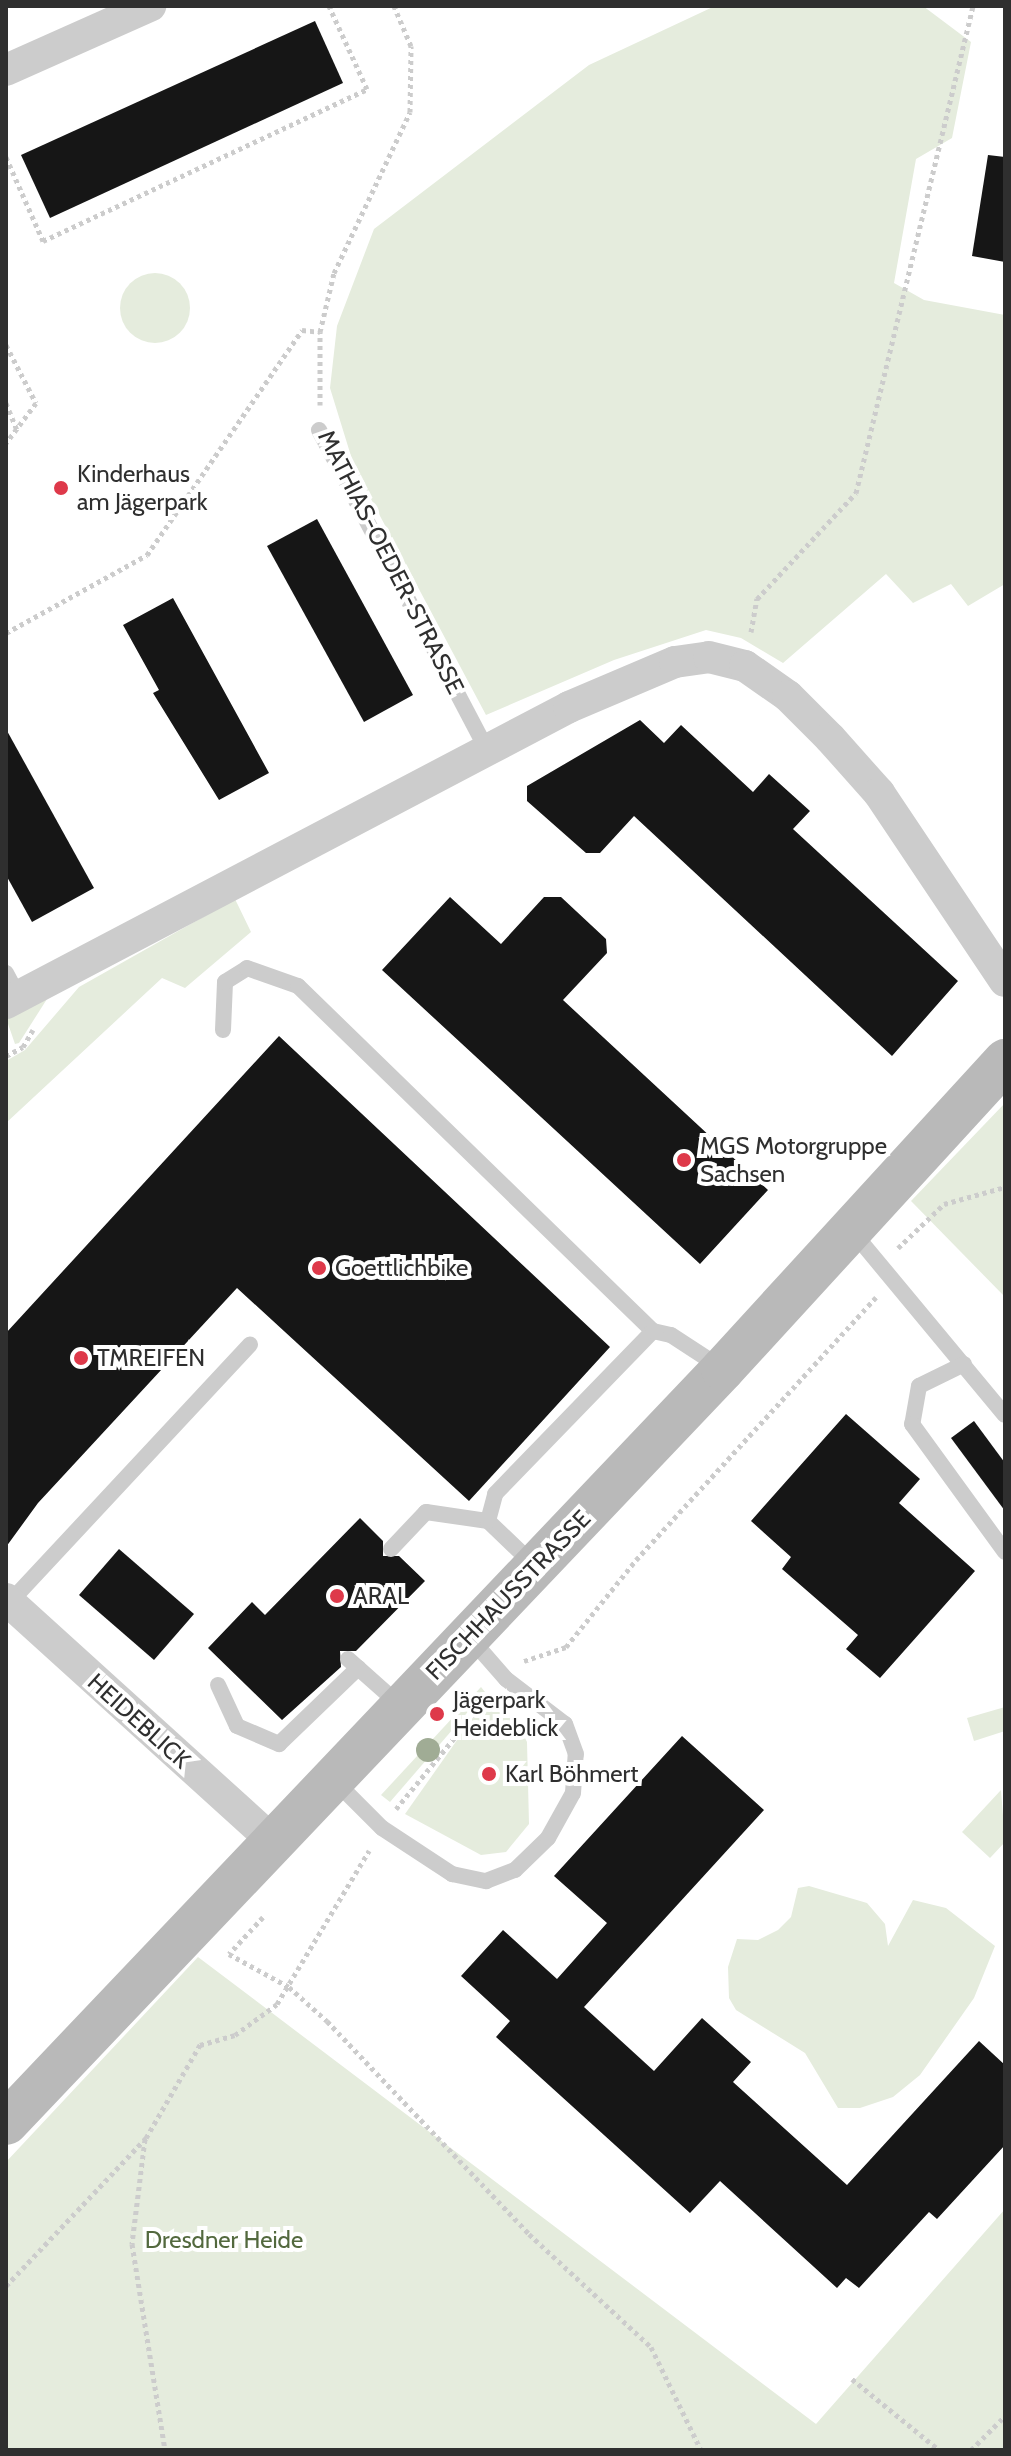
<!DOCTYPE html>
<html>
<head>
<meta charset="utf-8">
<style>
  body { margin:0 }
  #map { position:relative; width:1011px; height:2456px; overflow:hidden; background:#fff; font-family:Cabin,sans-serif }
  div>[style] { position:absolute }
  .green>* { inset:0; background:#e5ecdd }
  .round { border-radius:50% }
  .building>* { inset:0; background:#161616 }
  .path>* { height:5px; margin-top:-2.5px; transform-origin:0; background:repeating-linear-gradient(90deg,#ccc 0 4px,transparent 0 8px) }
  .service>* { height:16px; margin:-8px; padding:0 8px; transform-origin:8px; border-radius:8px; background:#ccc }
  .minor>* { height:32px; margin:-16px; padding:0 16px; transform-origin:16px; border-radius:16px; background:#ccc }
  .secondary>* { height:44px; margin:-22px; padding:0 22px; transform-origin:22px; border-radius:22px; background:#b9b9b9 }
  .trees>* { width:24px; height:24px; margin:-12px; border-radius:50%; background:#a0ac95 }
  .dots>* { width:22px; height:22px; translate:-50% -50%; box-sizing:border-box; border:4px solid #fff; border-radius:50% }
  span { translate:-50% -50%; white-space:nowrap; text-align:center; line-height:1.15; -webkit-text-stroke:8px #fff; paint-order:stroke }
  .poi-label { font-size:24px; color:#2f2f2f }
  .left { translate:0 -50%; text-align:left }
  .street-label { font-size:24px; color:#2f2f2f }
  .park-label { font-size:24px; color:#53693e }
  .frame { position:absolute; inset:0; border:8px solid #2f2f2f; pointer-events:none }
</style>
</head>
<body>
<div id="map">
  <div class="green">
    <i style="clip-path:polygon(715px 6px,923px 6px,971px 42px,952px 138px,916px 159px,894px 283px,924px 300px,1005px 315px,1005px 584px,968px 606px,951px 584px,913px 603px,886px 574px,783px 663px,741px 638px,706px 630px,614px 660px,486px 715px,355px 469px,330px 388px,337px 326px,374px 229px,589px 65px)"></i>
    <i class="round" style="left:120px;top:273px;width:70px;height:70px"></i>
    <i style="clip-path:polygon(235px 899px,251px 932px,185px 988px,162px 978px,6px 1123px,6px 1061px,25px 1050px,79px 987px)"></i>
    <i style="clip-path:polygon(47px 999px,19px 1043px,15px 1044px,6px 1018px)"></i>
    <i style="clip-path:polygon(1005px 1103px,1005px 1297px,911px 1201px)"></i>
    <i style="clip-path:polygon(481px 1687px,485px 1692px,390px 1802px,381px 1795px)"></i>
    <i style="clip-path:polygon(497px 1703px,515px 1718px,527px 1742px,529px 1824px,506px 1852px,481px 1855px,405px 1814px,474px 1716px)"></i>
    <i style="clip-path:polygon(1005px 1707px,1005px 1731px,974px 1741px,967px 1718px)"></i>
    <i style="clip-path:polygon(1001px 1790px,1005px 1842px,990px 1858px,962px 1832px)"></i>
    <i style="clip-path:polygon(809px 1886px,867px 1903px,885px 1924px,888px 1946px,913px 1900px,946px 1908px,995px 1946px,974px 1998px,920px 2075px,893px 2097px,860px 2108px,838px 2108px,805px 2053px,736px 2010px,729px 1998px,728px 1967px,737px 1939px,758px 1940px,778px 1930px,791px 1917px,798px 1888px)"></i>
    <i style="clip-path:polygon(198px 1957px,816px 2424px,1005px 2209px,1005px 2450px,6px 2450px,6px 2162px)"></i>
  </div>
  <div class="building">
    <i style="clip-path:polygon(315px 21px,343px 83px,50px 218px,21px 155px)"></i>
    <i style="clip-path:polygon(988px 155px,1005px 157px,1005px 262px,972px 256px)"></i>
    <i style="clip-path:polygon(317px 519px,413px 695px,364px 722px,267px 546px)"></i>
    <i style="clip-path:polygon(173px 598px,269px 773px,219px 800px,153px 693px,159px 690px,123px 625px)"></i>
    <i style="clip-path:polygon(640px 720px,664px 743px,681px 725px,753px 792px,769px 774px,810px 811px,793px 829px,958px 981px,892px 1056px,634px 816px,600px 853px,586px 853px,527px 801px,527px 786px)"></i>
    <i style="clip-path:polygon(6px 729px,94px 888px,32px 922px,6px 875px)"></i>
    <i style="clip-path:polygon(450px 897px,501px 944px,544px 897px,561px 897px,606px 939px,607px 953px,563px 1000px,768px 1190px,700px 1264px,382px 970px)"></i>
    <i style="clip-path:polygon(279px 1036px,610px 1347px,469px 1501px,237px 1288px,38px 1503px,6px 1547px,6px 1333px)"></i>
    <i style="clip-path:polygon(846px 1414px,920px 1479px,899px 1503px,975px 1571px,880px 1678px,846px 1649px,858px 1635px,782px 1569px,791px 1557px,751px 1521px)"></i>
    <i style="clip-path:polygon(974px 1421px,1005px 1463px,1005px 1511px,951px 1438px)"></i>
    <i style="clip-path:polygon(360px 1518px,383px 1541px,383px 1556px,399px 1556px,425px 1581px,356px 1651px,340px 1651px,341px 1667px,282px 1720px,208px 1648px,252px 1602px,265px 1615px)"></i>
    <i style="clip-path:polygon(119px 1549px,194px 1614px,154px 1660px,79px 1595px)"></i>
    <i style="clip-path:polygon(682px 1736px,764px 1810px,584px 2007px,654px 2071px,702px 2018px,751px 2062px,733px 2082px,847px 2185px,979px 2041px,1005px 2065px,1005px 2145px,937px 2219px,929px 2212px,859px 2288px,846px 2278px,837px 2288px,720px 2181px,690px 2213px,496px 2037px,510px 2021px,461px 1976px,503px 1930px,557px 1979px,607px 1923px,554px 1876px)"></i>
  </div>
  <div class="path">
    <i style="left:6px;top:157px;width:92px;rotate:66.2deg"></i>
    <i style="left:43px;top:241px;width:358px;rotate:-25.1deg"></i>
    <i style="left:367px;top:89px;width:91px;rotate:-114.6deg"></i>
    <i style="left:6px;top:345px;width:65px;rotate:62.7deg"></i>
    <i style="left:36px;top:403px;width:50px;rotate:126.9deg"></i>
    <i style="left:6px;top:403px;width:29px;rotate:68deg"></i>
    <i style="left:320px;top:405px;width:73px;rotate:-90deg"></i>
    <i style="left:320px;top:332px;width:61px;rotate:-76.7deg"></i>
    <i style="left:334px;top:273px;width:178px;rotate:-64.7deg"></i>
    <i style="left:410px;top:112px;width:66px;rotate:-89.1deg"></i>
    <i style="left:411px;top:46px;width:43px;rotate:-113deg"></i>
    <i style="left:751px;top:632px;width:34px;rotate:-80deg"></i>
    <i style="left:757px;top:599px;width:145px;rotate:-47deg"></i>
    <i style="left:856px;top:493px;width:501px;rotate:-76.49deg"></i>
    <i style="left:6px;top:633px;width:161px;rotate:-29deg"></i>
    <i style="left:147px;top:555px;width:273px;rotate:-55.4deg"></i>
    <i style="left:302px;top:330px;width:18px;rotate:6deg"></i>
    <i style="left:6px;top:1056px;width:19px;rotate:-28deg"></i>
    <i style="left:23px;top:1047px;width:20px;rotate:-60deg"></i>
    <i style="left:898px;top:1248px;width:64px;rotate:-43.7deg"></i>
    <i style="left:944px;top:1204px;width:63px;rotate:-15.6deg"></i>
    <i style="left:524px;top:1661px;width:44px;rotate:-18.4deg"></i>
    <i style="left:566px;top:1647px;width:112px;rotate:-51.2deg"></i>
    <i style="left:636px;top:1560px;width:356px;rotate:-47.6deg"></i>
    <i style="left:396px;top:1809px;width:145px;rotate:-50.6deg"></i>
    <i style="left:263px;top:1917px;width:50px;rotate:132.6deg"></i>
    <i style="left:229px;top:1954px;width:68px;rotate:28.8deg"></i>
    <i style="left:289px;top:1987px;width:51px;rotate:41.8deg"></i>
    <i style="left:327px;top:2021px;width:294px;rotate:46.5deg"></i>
    <i style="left:529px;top:2234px;width:166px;rotate:42.8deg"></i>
    <i style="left:651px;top:2347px;width:114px;rotate:64.1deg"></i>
    <i style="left:145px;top:2139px;width:106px;rotate:97.1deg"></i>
    <i style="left:132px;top:2244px;width:209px;rotate:80.9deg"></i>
    <i style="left:6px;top:2286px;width:204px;rotate:-46.6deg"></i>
    <i style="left:146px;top:2138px;width:108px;rotate:-59.9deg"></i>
    <i style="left:200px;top:2045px;width:36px;rotate:-16deg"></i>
    <i style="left:235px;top:2035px;width:52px;rotate:-36.4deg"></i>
    <i style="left:277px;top:2004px;width:179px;rotate:-59deg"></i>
    <i style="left:852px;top:2379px;width:112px;rotate:39.2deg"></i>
    <i style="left:971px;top:2450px;width:48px;rotate:-45deg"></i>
  </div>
  <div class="service">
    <i style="left:319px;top:430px;width:361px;rotate:62.3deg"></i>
    <i style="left:6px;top:973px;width:26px;rotate:62deg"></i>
    <i style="left:223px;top:1030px;width:48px;rotate:-87.6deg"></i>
    <i style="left:225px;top:982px;width:26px;rotate:-32deg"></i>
    <i style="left:247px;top:968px;width:54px;rotate:19.4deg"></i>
    <i style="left:298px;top:986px;width:495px;rotate:44.2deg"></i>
    <i style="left:852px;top:1231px;width:239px;rotate:50.3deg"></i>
    <i style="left:964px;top:1364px;width:50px;rotate:153.9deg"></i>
    <i style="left:919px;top:1386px;width:39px;rotate:100deg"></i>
    <i style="left:912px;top:1424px;width:158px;rotate:54deg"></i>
    <i style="left:391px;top:1549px;width:51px;rotate:-46.6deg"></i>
    <i style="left:426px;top:1512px;width:63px;rotate:8.3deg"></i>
    <i style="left:534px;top:1565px;width:64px;rotate:-136.3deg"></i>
    <i style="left:488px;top:1521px;width:28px;rotate:-75deg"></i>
    <i style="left:495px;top:1494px;width:227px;rotate:-45.9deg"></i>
    <i style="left:653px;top:1331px;width:18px;rotate:13deg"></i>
    <i style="left:671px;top:1335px;width:59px;rotate:33.1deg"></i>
    <i style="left:10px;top:1602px;width:352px;rotate:-47deg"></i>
    <i style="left:348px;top:1659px;width:71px;rotate:41.6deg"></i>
    <i style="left:218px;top:1685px;width:45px;rotate:65.1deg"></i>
    <i style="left:237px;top:1726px;width:46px;rotate:23.2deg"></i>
    <i style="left:279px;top:1744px;width:110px;rotate:-43.9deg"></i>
    <i style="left:334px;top:1780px;width:68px;rotate:45deg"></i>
    <i style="left:382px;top:1828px;width:84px;rotate:33.3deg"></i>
    <i style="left:452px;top:1874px;width:35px;rotate:12deg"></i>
    <i style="left:486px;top:1881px;width:31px;rotate:-21deg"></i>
    <i style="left:515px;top:1870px;width:46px;rotate:-44.1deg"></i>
    <i style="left:548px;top:1838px;width:51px;rotate:-60.9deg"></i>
    <i style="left:573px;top:1793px;width:39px;rotate:-86deg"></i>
    <i style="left:576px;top:1754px;width:32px;rotate:-110deg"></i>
    <i style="left:565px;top:1724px;width:74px;rotate:-142.7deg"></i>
    <i style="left:506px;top:1679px;width:53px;rotate:-131.2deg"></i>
  </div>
  <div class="minor">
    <i style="left:6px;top:70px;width:158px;rotate:-24deg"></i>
    <i style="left:6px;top:1003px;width:636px;rotate:-27.73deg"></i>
    <i style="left:569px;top:707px;width:115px;rotate:-23deg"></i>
    <i style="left:675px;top:662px;width:34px;rotate:-8deg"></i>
    <i style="left:709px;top:657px;width:37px;rotate:14deg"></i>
    <i style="left:745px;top:666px;width:52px;rotate:34.9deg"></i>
    <i style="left:788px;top:696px;width:59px;rotate:45deg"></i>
    <i style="left:830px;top:738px;width:74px;rotate:48.3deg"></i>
    <i style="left:879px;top:793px;width:226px;rotate:56.2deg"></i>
    <i style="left:6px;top:1599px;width:360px;rotate:42.2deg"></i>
  </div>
  <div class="secondary">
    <i style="left:6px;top:2123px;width:1040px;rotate:-46.44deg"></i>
    <i style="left:723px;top:1369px;width:418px;rotate:-47.5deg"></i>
  </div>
  <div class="trees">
    <i style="left:428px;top:1750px"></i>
  </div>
  <div class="dots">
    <i style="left:61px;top:488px;background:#de394a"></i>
    <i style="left:684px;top:1160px;background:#de394a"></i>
    <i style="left:319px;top:1268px;background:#de394a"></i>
    <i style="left:81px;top:1358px;background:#de394a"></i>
    <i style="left:337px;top:1596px;background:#de394a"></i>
    <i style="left:437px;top:1714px;background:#de394a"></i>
    <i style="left:489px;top:1774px;background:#de394a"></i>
  </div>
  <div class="poi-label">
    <span class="left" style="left:77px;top:488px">Kinderhaus<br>am Jägerpark</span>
    <span class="left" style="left:700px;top:1160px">MGS Motorgruppe<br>Sachsen</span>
    <span class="left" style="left:335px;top:1268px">Goettlichbike</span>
    <span class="left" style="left:97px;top:1358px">TMREIFEN</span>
    <span class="left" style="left:353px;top:1596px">ARAL</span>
    <span class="left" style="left:453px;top:1714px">Jägerpark<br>Heideblick</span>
    <span class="left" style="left:505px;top:1774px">Karl Böhmert</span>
  </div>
  <div class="street-label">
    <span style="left:391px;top:562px;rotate:63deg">MATHIAS-OEDER-STRASSE</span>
    <span style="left:508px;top:1595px;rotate:-46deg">FISCHHAUSSTRASSE</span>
    <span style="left:139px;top:1721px;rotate:42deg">HEIDEBLICK</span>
  </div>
  <div class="park-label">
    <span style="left:224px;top:2240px">Dresdner Heide</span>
  </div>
  <div class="frame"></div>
</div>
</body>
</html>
